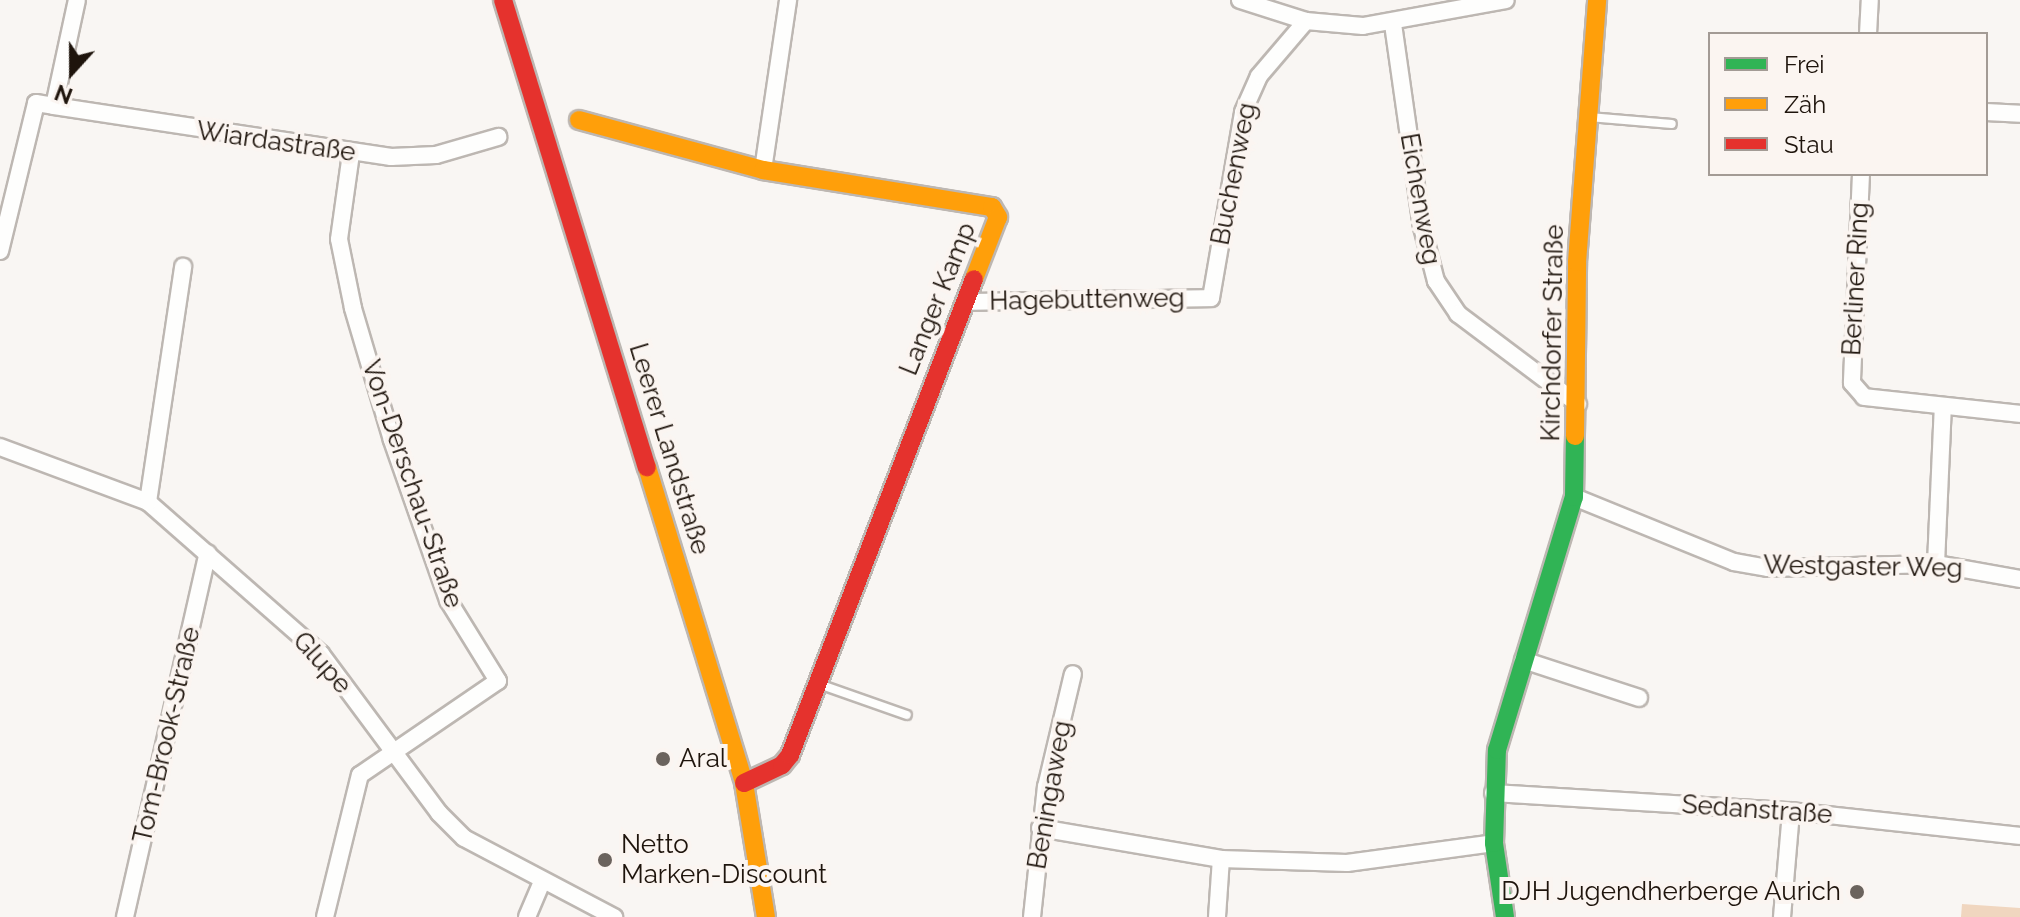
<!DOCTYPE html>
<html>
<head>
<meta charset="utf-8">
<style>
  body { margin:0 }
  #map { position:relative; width:2020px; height:917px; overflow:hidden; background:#f9f6f3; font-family:Raleway,sans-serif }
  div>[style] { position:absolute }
  .green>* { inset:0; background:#f0d6bf }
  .roads { filter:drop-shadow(2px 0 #bdb7b2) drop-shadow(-2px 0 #bdb7b2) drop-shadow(0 2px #bdb7b2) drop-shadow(0 -2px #bdb7b2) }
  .lane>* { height:8px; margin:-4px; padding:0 4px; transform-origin:4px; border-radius:4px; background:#fefefd }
  .street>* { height:16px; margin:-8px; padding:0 8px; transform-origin:8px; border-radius:8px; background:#fefefd }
  .fast>* { height:18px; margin:-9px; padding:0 9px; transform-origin:9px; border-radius:9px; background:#30b455 }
  .slow>* { height:18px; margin:-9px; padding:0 9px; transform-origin:9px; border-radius:9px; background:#ff9f0a }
  .jam>* { height:18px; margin:-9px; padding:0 9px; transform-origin:9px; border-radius:9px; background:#e5322d }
  .dots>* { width:22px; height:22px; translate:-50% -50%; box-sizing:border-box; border:4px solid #fbf5f1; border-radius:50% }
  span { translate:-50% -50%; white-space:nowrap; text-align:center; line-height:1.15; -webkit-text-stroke:8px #fbf5f1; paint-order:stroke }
  .street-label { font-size:26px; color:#1e140c }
  .poi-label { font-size:26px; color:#1e140c }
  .left { translate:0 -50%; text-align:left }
  .right { translate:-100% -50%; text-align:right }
  .legend { position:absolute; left:1708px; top:32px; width:280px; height:144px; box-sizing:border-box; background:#fbf5f1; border:2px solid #a39b95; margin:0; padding:10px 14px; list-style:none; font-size:24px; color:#1e140c }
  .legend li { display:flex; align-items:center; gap:16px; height:40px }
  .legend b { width:40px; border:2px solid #a39b95 }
  .north { position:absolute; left:32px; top:32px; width:80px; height:80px; -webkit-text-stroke:6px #fbf5f1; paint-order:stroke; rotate:201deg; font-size:22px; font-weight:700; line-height:32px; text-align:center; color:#1e140c }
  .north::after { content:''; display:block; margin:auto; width:28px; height:36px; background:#1e140c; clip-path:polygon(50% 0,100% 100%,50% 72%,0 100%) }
</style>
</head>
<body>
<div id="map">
  <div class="green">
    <i style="clip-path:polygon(1962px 904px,2020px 908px,2020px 917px,1961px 917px)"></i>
  </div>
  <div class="roads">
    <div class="lane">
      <i style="left:1589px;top:117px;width:83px;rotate:4.8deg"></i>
      <i style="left:819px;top:684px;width:93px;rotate:19.4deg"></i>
    </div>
    <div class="street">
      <i style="left:1240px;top:0;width:69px;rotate:17.7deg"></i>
      <i style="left:1306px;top:21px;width:57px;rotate:5deg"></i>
      <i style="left:1363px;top:26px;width:145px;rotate:-10.3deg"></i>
      <i style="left:1393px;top:24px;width:205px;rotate:81.9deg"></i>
      <i style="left:1422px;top:227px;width:56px;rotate:75.5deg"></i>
      <i style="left:1436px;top:281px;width:40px;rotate:56deg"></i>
      <i style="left:1458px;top:314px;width:150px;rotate:36.9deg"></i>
      <i style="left:1868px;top:34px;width:34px;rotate:-87deg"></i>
      <i style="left:54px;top:106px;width:341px;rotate:8.6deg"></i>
      <i style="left:391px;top:157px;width:45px;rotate:-2.5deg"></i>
      <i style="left:436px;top:155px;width:65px;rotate:-16.2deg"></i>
      <i style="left:1986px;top:112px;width:34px;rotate:3deg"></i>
      <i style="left:763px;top:170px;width:172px;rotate:-81.6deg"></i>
      <i style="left:1861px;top:174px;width:209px;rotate:92.5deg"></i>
      <i style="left:1852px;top:383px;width:18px;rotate:49deg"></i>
      <i style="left:1864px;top:397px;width:157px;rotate:6.2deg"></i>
      <i style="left:0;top:251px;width:152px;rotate:-76.3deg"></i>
      <i style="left:36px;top:103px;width:18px;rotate:9deg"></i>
      <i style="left:54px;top:106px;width:108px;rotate:-77.8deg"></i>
      <i style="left:964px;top:302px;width:247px;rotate:-0.9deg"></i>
      <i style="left:1211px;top:298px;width:189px;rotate:-80.2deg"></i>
      <i style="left:1243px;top:112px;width:39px;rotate:-66deg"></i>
      <i style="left:1259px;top:76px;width:72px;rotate:-49.5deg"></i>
      <i style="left:0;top:447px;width:158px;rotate:20.4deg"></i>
      <i style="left:148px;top:502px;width:230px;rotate:41.3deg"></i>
      <i style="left:321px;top:654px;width:198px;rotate:53.4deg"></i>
      <i style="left:439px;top:813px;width:35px;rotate:45deg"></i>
      <i style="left:464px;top:838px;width:170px;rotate:27.8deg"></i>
      <i style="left:1574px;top:497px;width:173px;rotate:22.1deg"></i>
      <i style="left:1734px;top:562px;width:35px;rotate:10deg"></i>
      <i style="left:1768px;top:568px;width:168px;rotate:-1.4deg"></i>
      <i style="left:1936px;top:564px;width:85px;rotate:10.1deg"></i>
      <i style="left:148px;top:502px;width:238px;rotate:-81.5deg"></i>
      <i style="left:1936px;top:564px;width:158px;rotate:-87.5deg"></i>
      <i style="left:1523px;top:660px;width:122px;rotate:18.1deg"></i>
      <i style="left:1493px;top:793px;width:299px;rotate:3.5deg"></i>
      <i style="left:1791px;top:811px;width:230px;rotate:6.2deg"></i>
      <i style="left:1040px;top:828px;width:184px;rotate:9.7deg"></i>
      <i style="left:1221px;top:859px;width:126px;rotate:1.8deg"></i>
      <i style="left:1347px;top:863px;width:148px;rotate:-7.7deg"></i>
      <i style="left:125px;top:917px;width:373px;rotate:-77.2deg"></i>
      <i style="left:325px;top:917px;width:146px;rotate:-76.2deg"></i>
      <i style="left:360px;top:775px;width:167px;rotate:-34.3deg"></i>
      <i style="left:498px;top:681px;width:95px;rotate:-121.7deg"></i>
      <i style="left:448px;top:600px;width:170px;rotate:-109.3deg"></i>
      <i style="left:392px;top:440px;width:138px;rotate:-106.5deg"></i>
      <i style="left:353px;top:308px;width:70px;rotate:-101.5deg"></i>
      <i style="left:339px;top:239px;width:86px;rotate:-82deg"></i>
      <i style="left:527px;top:917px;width:38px;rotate:-67deg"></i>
      <i style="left:1032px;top:917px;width:131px;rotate:-83.9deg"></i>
      <i style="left:1046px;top:787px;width:116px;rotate:-76.6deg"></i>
      <i style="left:1217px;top:917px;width:58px;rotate:-86.1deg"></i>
      <i style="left:1782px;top:917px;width:106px;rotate:-85.1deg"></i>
    </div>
    <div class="fast">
      <i style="left:1505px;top:917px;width:75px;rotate:-98.5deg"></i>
      <i style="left:1494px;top:843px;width:93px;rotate:-88.2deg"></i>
      <i style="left:1497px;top:750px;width:264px;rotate:-73.1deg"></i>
      <i style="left:1574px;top:497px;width:61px;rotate:-89.1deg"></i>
    </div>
    <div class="slow">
      <i style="left:579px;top:120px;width:191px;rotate:15.2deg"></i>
      <i style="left:763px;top:170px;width:232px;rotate:9.2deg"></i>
      <i style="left:992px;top:207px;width:12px;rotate:59deg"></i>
      <i style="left:998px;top:217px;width:66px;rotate:111.2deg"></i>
      <i style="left:1575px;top:436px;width:174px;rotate:-89.3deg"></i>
      <i style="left:1577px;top:262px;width:263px;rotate:-85.6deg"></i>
      <i style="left:647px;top:467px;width:331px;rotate:72.9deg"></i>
      <i style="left:744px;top:783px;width:136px;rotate:80.7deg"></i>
    </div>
    <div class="jam">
      <i style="left:503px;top:0;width:489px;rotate:72.9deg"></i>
      <i style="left:744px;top:783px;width:42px;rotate:-25.3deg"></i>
      <i style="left:782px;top:765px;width:13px;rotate:-51deg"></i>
      <i style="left:790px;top:755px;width:510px;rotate:-68.87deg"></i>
    </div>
  </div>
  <div class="dots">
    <i style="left:663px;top:759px;background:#6b635d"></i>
    <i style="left:605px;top:860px;background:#6b635d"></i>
    <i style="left:1857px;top:892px;background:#6b635d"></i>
  </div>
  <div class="street-label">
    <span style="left:276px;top:142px;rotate:8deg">Wiardastraße</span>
    <span style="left:1234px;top:174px;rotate:-79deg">Buchenweg</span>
    <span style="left:1420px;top:199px;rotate:80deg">Eichenweg</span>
    <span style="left:1856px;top:279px;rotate:-87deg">Berliner Ring</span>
    <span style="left:938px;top:299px;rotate:-68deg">Langer Kamp</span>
    <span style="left:1087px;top:300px;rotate:-1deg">Hagebuttenweg</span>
    <span style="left:1553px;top:333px;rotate:-89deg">Kirchdorfer Straße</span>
    <span style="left:669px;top:449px;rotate:73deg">Leerer Landstraße</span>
    <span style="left:412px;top:484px;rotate:71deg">Von-Derschau-Straße</span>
    <span style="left:1863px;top:567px;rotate:1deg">Westgaster Weg</span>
    <span style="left:322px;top:663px;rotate:48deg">Glupe</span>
    <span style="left:167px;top:735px;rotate:-77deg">Tom-Brook-Straße</span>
    <span style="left:1050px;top:795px;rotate:-80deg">Beningaweg</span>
    <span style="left:1757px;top:810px;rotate:4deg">Sedanstraße</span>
  </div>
  <div class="poi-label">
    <span class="left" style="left:679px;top:759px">Aral</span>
    <span class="left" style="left:621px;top:860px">Netto<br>Marken-Discount</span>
    <span class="right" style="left:1841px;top:892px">DJH Jugendherberge Aurich</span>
  </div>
  <ul class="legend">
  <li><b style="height:10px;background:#30b455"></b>Frei</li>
  <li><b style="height:10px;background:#ff9f0a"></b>Zäh</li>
  <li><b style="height:10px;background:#e5322d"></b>Stau</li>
  </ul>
  <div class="north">N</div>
</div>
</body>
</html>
